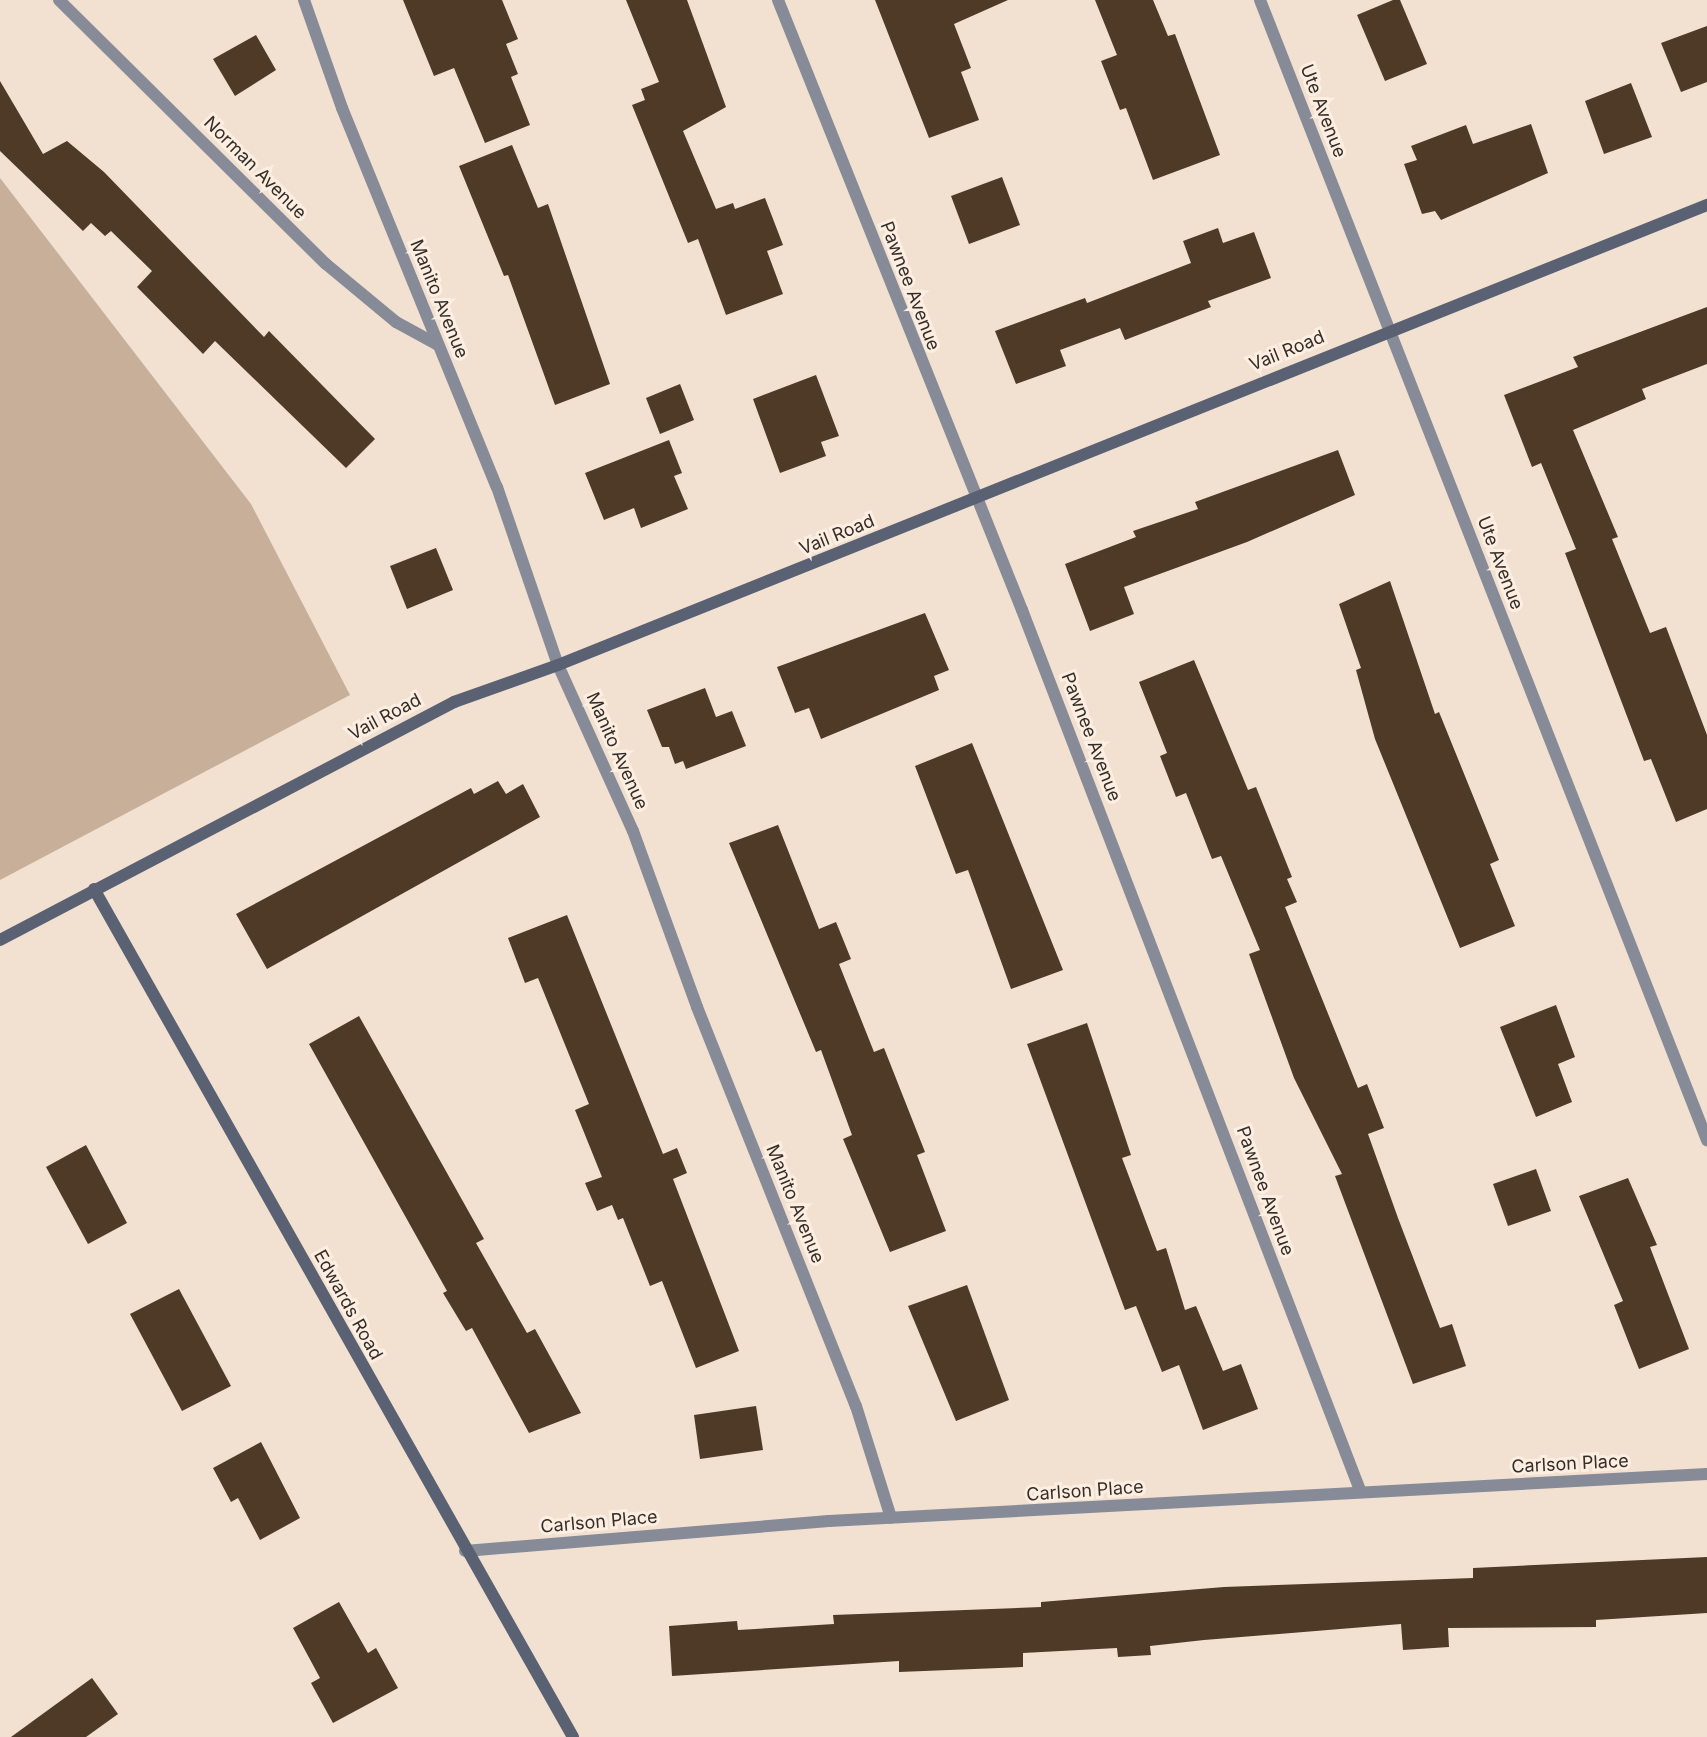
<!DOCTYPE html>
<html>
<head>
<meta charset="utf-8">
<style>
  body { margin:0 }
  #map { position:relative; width:1707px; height:1737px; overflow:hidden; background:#f2e0d1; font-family:Inter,sans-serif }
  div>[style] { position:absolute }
  .forest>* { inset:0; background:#c8af99 }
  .building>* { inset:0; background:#4e3a27 }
  .street>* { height:12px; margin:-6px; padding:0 6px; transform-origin:6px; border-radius:6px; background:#868b97 }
  .secondary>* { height:12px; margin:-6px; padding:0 6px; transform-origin:6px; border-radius:6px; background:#596172 }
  span { translate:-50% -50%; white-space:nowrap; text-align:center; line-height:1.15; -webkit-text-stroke:6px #fdeee2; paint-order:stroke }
  .street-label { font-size:18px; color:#352e28 }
</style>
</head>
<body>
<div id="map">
  <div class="forest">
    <i style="clip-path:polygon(0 178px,251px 504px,350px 695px,0 880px)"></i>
  </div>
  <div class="building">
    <i style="clip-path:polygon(403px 0,502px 0,518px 39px,506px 44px,518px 74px,511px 77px,530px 125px,485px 143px,454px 68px,434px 76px)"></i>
    <i style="clip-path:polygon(626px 0,687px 0,726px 107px,683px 131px,716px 209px,733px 203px,735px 209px,765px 198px,783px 245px,767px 251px,783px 294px,726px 315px,698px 239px,688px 243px,632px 105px,645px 100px,641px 89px,659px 82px)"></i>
    <i style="clip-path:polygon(875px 0,1008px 0,954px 24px,971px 68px,961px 72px,979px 120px,929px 138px)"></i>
    <i style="clip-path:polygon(1095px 0,1153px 0,1168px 36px,1175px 34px,1220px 155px,1153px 180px,1126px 108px,1120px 110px,1101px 61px,1117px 55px)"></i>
    <i style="clip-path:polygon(1393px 0,1400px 0,1427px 64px,1385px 81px,1357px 15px)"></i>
    <i style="clip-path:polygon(1707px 26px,1707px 82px,1681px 92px,1661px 43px)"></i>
    <i style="clip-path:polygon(256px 35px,276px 70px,235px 96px,213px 59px)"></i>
    <i style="clip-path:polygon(0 81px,43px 154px,67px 141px,104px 172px,264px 337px,269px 331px,375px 439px,346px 468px,215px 341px,203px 354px,137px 287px,152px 271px,111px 231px,105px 236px,91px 223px,83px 231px,0 151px)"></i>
    <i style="clip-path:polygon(1631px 83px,1652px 137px,1604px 154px,1585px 101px)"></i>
    <i style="clip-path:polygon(1531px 124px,1548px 173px,1441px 220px,1435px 211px,1422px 214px,1404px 164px,1417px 160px,1411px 146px,1466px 125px,1473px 144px)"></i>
    <i style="clip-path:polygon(512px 145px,538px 208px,548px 204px,610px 384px,555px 405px,508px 275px,504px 276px,459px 166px)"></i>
    <i style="clip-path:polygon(1002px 177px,1020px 225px,969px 244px,951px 196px)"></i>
    <i style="clip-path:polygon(1218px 228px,1223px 243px,1254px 232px,1271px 278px,1208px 301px,1211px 307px,1125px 340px,1120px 328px,1060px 350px,1066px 366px,1016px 384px,995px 331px,1085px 298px,1087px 303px,1191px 263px,1183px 241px)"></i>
    <i style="clip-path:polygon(1707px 307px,1707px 364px,1642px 389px,1646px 399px,1573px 430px,1618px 537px,1612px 539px,1650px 633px,1666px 627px,1707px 735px,1707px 809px,1676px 822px,1651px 759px,1644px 761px,1565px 553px,1576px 549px,1541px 463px,1532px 467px,1504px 395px,1578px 367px,1573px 357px)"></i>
    <i style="clip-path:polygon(816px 375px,839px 436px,821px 442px,826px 456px,780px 473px,753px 399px)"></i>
    <i style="clip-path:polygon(680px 384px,694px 420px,660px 434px,646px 398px)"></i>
    <i style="clip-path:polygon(669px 440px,682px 473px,674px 476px,688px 509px,641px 528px,634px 508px,604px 520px,585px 473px)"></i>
    <i style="clip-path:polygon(1338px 450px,1355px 495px,1247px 542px,1124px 587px,1134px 614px,1090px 631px,1065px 564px,1136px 537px,1133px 531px,1198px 509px,1195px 502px)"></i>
    <i style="clip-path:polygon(436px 548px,453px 590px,407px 609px,390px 566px)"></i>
    <i style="clip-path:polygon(1390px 581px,1435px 714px,1439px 712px,1499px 860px,1490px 864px,1515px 926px,1460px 948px,1375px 739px,1356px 670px,1361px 668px,1339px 604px)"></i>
    <i style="clip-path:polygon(925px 613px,949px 670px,934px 676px,939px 690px,821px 739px,809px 708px,795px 713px,777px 667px)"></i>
    <i style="clip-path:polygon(1194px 660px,1248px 790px,1256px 787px,1292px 877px,1287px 879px,1297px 902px,1285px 907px,1358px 1088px,1367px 1084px,1384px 1128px,1368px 1134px,1398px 1218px,1440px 1328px,1452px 1324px,1466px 1366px,1413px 1384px,1335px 1176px,1342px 1174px,1294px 1078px,1249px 954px,1260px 950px,1221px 856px,1212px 859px,1186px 793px,1176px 797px,1160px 756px,1167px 753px,1139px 682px)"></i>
    <i style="clip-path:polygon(705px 688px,716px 717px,732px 711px,746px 746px,686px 769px,683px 761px,675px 764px,669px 747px,662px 747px,647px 710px)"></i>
    <i style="clip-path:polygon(972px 743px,1063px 970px,1011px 989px,968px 870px,956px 874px,915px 766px)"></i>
    <i style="clip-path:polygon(498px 781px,506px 794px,523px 784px,540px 817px,267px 969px,236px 914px,471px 788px,474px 794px)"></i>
    <i style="clip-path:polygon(778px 825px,819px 929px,836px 922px,851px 959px,839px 964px,874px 1052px,884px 1048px,925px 1152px,917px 1155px,946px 1231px,890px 1252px,843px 1139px,852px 1135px,821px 1050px,816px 1052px,729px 843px)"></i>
    <i style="clip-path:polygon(567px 915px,663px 1154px,677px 1148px,687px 1173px,673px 1179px,739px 1351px,696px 1368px,662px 1281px,650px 1286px,623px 1218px,618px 1220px,612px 1205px,597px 1211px,585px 1183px,602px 1177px,575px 1110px,589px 1104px,538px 978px,525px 983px,508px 938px)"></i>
    <i style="clip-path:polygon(1556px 1005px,1575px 1057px,1558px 1064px,1572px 1102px,1536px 1117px,1500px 1027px)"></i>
    <i style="clip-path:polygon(359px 1016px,484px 1239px,476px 1243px,527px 1333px,535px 1329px,581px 1413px,529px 1433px,472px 1328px,466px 1331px,443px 1293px,447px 1291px,309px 1044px)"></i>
    <i style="clip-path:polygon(1087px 1023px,1131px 1155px,1122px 1158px,1157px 1251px,1166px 1248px,1185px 1310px,1196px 1306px,1223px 1371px,1241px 1364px,1258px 1409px,1203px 1430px,1179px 1365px,1162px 1372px,1136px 1306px,1125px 1310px,1027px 1044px)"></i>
    <i style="clip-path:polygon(86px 1145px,127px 1223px,88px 1244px,46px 1167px)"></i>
    <i style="clip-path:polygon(1536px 1169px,1551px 1211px,1508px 1226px,1493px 1184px)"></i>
    <i style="clip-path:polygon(1628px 1178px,1657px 1245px,1650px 1247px,1689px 1349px,1639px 1369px,1614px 1305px,1623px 1301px,1579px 1196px)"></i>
    <i style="clip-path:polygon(967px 1285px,1009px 1400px,956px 1421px,908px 1306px)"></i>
    <i style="clip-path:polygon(179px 1289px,231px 1386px,182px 1411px,130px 1314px)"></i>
    <i style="clip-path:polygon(756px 1406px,763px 1450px,700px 1459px,694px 1415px)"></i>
    <i style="clip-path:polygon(261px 1442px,300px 1518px,260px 1540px,238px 1498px,231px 1502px,213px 1468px)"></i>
    <i style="clip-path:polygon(1707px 1557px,1707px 1613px,1596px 1620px,1596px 1627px,1448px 1628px,1449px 1647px,1403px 1650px,1401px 1624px,1204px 1640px,1150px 1646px,1151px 1655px,1118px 1657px,1117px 1648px,1023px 1653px,1023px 1667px,899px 1672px,899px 1661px,672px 1676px,669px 1626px,737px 1621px,738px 1630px,834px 1624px,833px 1615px,1041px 1607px,1041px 1602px,1224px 1587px,1473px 1578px,1473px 1568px)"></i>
    <i style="clip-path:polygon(339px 1602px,368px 1653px,376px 1648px,398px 1688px,333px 1723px,311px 1683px,320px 1678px,293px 1628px)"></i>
    <i style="clip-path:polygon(92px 1678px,118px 1714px,86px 1737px,11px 1737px)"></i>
  </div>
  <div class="street">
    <i style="left:59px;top:0;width:375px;rotate:44.7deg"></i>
    <i style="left:326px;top:264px;width:91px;rotate:39.6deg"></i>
    <i style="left:396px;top:322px;width:48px;rotate:28.7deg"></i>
    <i style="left:304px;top:0;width:114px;rotate:70.6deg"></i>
    <i style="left:342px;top:108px;width:409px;rotate:67.8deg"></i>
    <i style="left:497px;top:487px;width:188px;rotate:71.1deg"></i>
    <i style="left:558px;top:665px;width:182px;rotate:65.7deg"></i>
    <i style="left:633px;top:831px;width:187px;rotate:70deg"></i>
    <i style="left:697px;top:1007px;width:430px;rotate:68.3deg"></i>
    <i style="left:856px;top:1406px;width:117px;rotate:72.6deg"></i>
    <i style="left:778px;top:0;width:657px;rotate:68.2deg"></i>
    <i style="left:1022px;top:610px;width:943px;rotate:68.99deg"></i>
    <i style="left:1260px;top:0;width:1225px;rotate:68.59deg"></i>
    <i style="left:465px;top:1551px;width:365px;rotate:-4.7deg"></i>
    <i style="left:829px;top:1521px;width:879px;rotate:-3.06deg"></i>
  </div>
  <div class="secondary">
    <i style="left:94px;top:889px;width:974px;rotate:60.54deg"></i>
    <i style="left:0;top:940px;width:513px;rotate:-27.66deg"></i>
    <i style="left:454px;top:702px;width:110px;rotate:-19.6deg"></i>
    <i style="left:558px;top:665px;width:1238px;rotate:-21.82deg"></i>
  </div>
  <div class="street-label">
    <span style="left:1323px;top:111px;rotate:69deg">Ute Avenue</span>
    <span style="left:255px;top:168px;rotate:45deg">Norman Avenue</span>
    <span style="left:910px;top:286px;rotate:69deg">Pawnee Avenue</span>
    <span style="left:439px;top:299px;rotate:68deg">Manito Avenue</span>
    <span style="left:1287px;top:351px;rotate:-22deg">Vail Road</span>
    <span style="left:837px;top:535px;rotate:-22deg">Vail Road</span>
    <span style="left:1500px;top:563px;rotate:69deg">Ute Avenue</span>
    <span style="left:385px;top:717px;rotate:-28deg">Vail Road</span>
    <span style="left:1091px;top:737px;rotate:69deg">Pawnee Avenue</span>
    <span style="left:617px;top:751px;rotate:66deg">Manito Avenue</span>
    <span style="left:1265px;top:1191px;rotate:70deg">Pawnee Avenue</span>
    <span style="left:795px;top:1204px;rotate:68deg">Manito Avenue</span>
    <span style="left:348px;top:1305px;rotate:61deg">Edwards Road</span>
    <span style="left:1570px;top:1464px;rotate:-3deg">Carlson Place</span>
    <span style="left:1085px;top:1491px;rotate:-4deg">Carlson Place</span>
    <span style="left:599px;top:1522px;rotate:-5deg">Carlson Place</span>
  </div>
</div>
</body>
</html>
